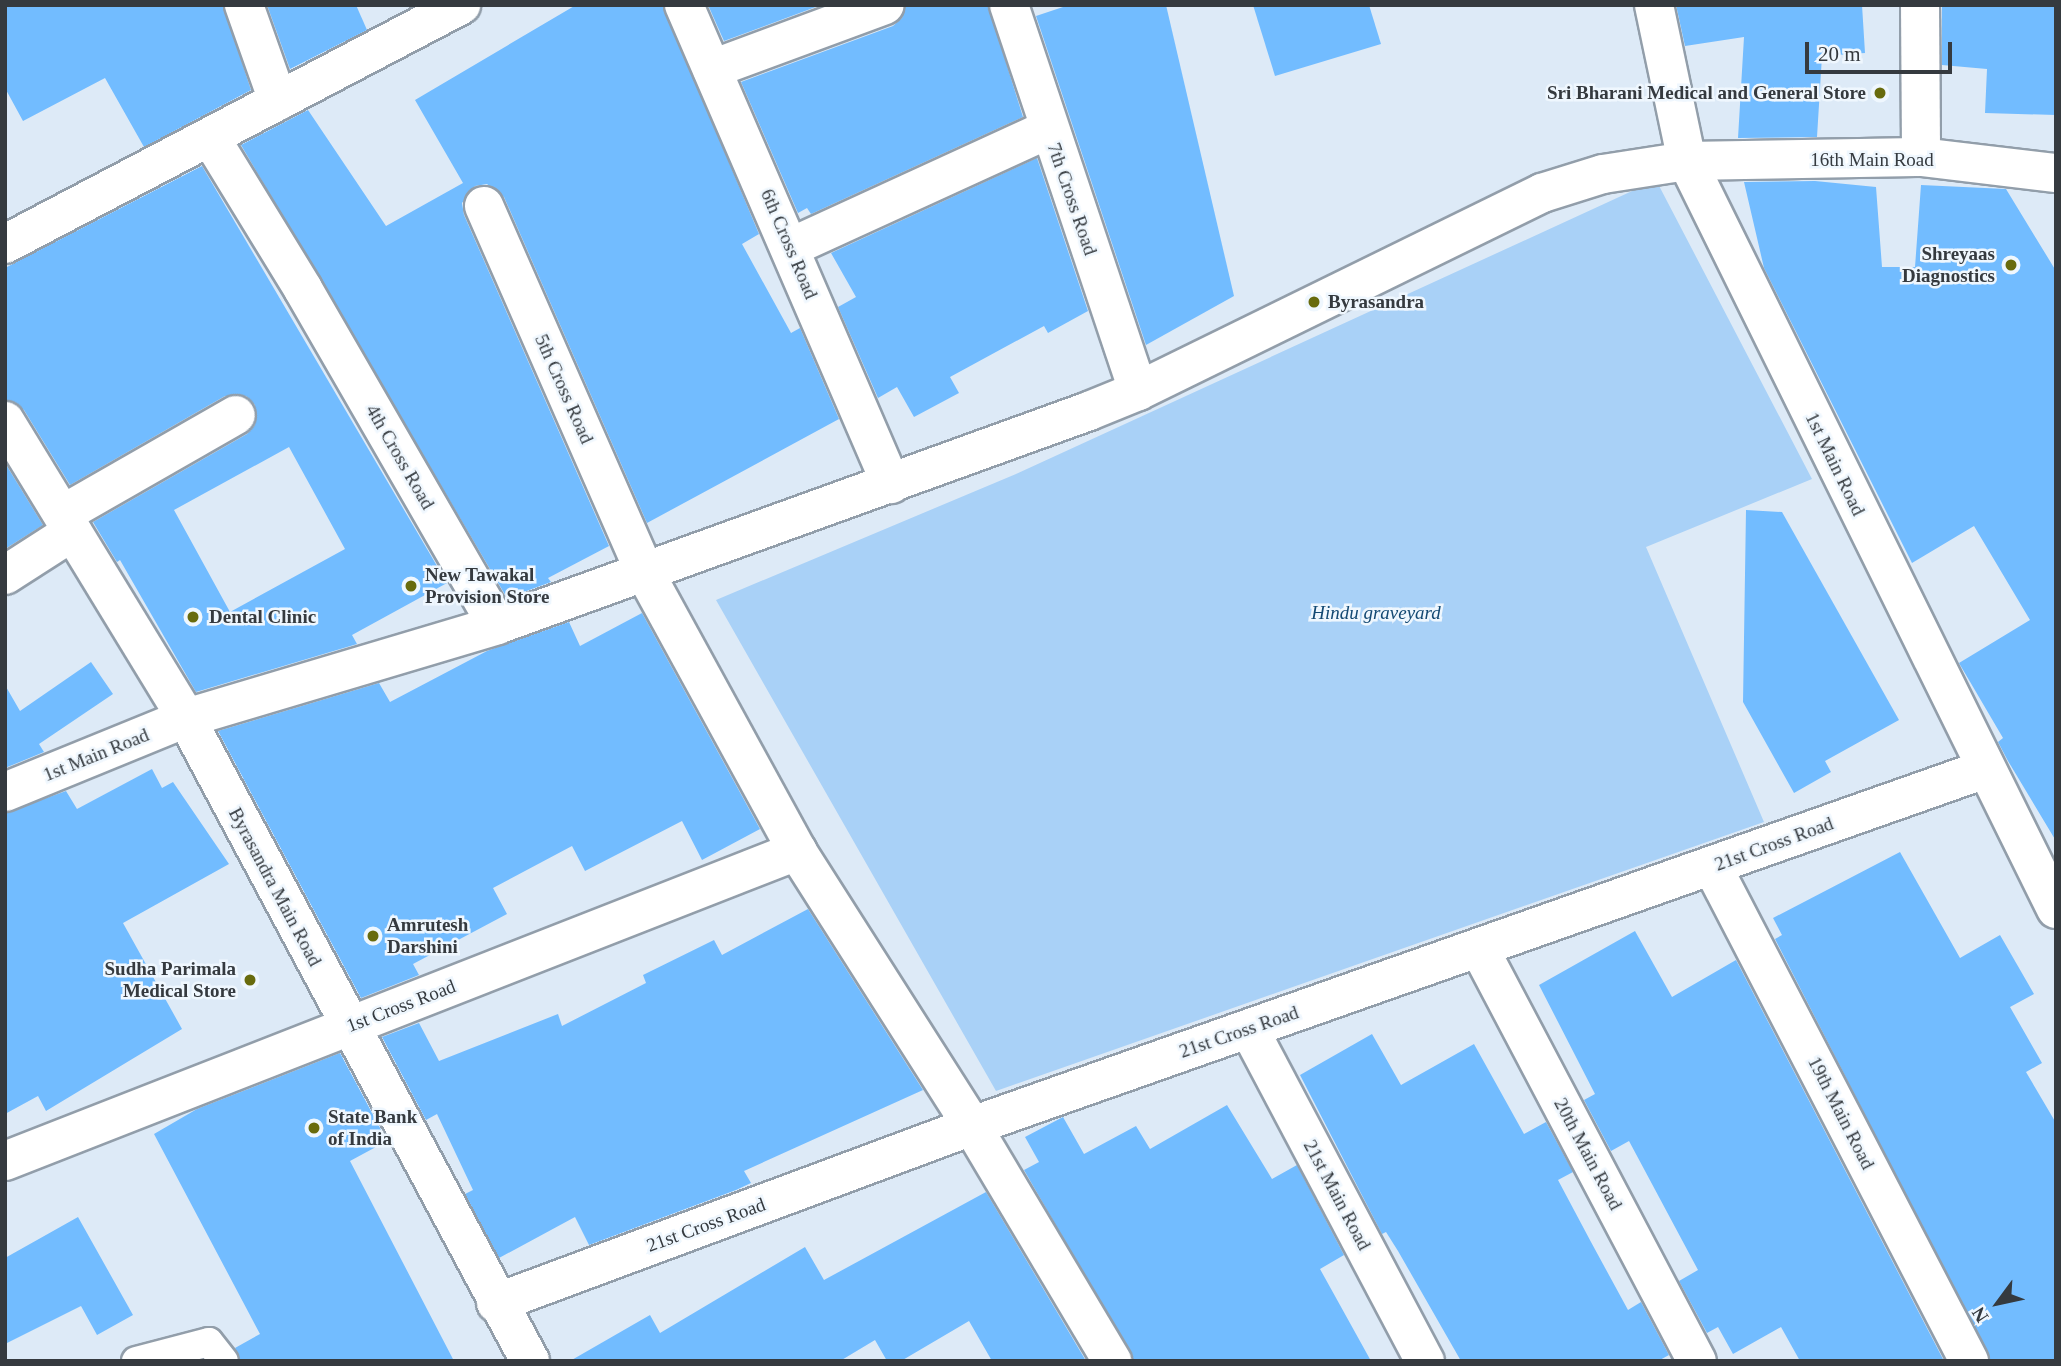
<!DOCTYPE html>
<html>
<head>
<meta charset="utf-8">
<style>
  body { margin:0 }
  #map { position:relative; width:2061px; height:1366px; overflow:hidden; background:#ddeaf7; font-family:Georgia,serif }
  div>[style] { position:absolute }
  .green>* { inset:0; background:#a9d1f7 }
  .building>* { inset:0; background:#72bcff }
  .roads { filter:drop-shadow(2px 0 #929eaa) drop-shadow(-2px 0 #929eaa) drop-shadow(0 2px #929eaa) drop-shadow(0 -2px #929eaa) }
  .lane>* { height:28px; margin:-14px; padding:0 14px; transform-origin:14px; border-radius:14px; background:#fff }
  .street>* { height:38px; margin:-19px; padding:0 19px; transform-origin:19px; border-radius:19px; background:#fff }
  .secondary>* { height:38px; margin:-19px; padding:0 19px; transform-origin:19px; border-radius:19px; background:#fff }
  .dots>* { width:19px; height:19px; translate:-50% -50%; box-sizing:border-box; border:4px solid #eff7fe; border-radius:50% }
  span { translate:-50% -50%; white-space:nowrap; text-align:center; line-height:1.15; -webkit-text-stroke:5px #eff7fe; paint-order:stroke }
  .poi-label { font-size:19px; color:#353a3f; font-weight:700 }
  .right { translate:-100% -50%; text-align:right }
  .left { translate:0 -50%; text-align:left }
  .street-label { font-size:19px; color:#353a3f }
  .park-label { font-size:19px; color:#134973; font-style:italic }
  .frame { position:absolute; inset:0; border:7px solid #353a3f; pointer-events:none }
  .north { position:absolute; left:1963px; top:1268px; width:70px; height:70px; -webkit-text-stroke:5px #eff7fe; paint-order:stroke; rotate:237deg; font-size:19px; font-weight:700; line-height:28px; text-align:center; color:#353a3f }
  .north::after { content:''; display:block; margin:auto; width:24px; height:32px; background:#353a3f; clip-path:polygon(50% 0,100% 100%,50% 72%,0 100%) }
  .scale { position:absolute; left:1805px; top:42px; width:147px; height:32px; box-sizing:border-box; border:4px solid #353a3f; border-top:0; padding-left:9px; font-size:21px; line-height:24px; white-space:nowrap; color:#353a3f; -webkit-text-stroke:5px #eff7fe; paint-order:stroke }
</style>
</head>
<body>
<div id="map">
  <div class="green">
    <i style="clip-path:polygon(1656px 180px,1812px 479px,1646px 547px,1764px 822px,996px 1091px,716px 600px,1016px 474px)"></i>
  </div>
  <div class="building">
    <i style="clip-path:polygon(5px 5px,223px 5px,251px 90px,144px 147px,105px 78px,23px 121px,5px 88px)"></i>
    <i style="clip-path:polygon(267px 5px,356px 5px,367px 30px,290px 69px)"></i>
    <i style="clip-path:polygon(576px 5px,663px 5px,759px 234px,742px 244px,791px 333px,800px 328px,839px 419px,647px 523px,504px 197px,487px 184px,475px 186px,462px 203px,464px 215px,609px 546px,548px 578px,551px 582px,507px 598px,241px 145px,308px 110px,386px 226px,463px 183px,415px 100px)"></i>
    <i style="clip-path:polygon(708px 5px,821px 5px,724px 41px)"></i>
    <i style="clip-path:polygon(906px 5px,988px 5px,1023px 117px,811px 214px,807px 208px,798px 213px,741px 82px,893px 26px,902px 18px)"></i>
    <i style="clip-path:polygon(1069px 5px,1166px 5px,1234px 296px,1146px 345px,1036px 16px)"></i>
    <i style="clip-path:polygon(1253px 5px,1369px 5px,1381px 44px,1275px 76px)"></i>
    <i style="clip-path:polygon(1676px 5px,1862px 5px,1865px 53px,1822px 56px,1817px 137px,1738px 138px,1744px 37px,1685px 46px)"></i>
    <i style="clip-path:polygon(1942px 5px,2056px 5px,2056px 115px,1985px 113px,1987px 69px,1942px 65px)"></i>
    <i style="clip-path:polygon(1037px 158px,1088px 311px,1048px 333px,1044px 326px,950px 377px,959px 393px,914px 417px,897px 387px,878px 398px,838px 307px,856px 297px,831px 253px)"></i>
    <i style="clip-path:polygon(evenodd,202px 166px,447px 583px,352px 635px,357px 644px,196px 692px,120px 560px,117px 562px,93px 522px,247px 434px,255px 425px,255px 405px,246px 396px,225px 396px,70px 485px,24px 410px,5px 399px,5px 268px,202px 166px,289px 447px,345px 549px,230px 612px,174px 510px,289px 447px)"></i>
    <i style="clip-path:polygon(1815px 181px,1876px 187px,1882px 267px,1915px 267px,1921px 185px,2006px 189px,2056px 271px,2056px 841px,2008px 761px,1998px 742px,2003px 738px,1959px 663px,2030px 620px,1974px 526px,1912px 563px,1764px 268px,1744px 182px)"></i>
    <i style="clip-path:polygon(5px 463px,43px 525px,5px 549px)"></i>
    <i style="clip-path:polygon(1746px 510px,1782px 512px,1899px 720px,1825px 761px,1831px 772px,1794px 793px,1743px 702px)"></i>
    <i style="clip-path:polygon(642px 613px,760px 829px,702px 860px,682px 821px,585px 871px,572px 846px,493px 888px,507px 914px,413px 964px,419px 975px,361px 998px,218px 731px,379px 683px,390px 702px,487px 651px,569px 622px,580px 646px)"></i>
    <i style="clip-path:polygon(91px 662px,113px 694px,39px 744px,44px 752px,5px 768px,5px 685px,20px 711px)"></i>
    <i style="clip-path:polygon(152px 769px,162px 788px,173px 782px,229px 864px,123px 923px,182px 1029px,46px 1111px,38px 1096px,5px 1114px,5px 813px,66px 791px,77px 809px)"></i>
    <i style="clip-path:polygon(1900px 852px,1960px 958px,2000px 935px,2034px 994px,2010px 1007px,2042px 1063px,2026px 1072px,2056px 1123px,2056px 1361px,1991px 1361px,1775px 939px,1782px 935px,1773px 918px)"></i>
    <i style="clip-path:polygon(808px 909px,923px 1090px,744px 1171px,751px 1183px,736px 1190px,589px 1245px,575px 1217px,499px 1258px,465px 1194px,473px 1190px,437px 1114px,426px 1120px,382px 1037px,419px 1023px,439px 1061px,558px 1014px,562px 1026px,646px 983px,643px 975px,714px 940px,722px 955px)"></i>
    <i style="clip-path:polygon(1635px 931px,1672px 997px,1736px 960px,1944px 1361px,1800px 1361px,1781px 1327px,1733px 1354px,1718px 1327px,1707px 1333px,1679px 1281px,1698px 1270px,1629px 1141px,1611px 1151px,1584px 1100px,1595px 1094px,1539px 985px)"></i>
    <i style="clip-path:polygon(1372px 1034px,1401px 1085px,1474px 1044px,1524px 1134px,1546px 1122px,1573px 1172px,1558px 1180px,1591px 1242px,1628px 1310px,1641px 1302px,1669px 1355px,1658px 1361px,1461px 1361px,1398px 1251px,1386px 1232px,1382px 1234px,1300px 1075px)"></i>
    <i style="clip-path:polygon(340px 1053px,387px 1141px,350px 1161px,454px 1361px,240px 1361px,235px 1348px,260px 1334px,154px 1134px,197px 1109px)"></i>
    <i style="clip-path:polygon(1227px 1105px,1272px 1179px,1297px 1165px,1344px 1255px,1320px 1269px,1371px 1361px,1134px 1361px,1024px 1170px,1039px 1162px,1025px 1137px,1063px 1117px,1084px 1154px,1136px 1126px,1150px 1149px)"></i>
    <i style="clip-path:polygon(986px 1192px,1086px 1361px,992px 1361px,969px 1321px,901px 1361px,887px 1361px,875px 1340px,840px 1361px,570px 1361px,650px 1315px,660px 1333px,805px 1247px,824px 1280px)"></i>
    <i style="clip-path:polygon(78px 1217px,133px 1315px,97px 1335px,81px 1306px,5px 1344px,5px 1258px)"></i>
  </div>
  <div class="roads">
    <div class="lane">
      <i style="left:136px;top:1361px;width:75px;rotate:-14.6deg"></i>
      <i style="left:209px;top:1342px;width:24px;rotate:52deg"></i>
    </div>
    <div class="street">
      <i style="left:244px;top:5px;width:102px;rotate:70.5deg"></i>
      <i style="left:684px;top:5px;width:522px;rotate:66.63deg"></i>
      <i style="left:1009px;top:5px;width:407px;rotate:71.5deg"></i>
      <i style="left:1920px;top:5px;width:152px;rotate:89.6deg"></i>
      <i style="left:712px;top:69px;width:184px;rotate:-20.3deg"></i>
      <i style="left:210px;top:137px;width:178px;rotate:58.5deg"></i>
      <i style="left:303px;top:289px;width:388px;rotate:60deg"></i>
      <i style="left:484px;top:206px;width:401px;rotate:66.3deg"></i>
      <i style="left:645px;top:573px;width:317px;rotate:61.3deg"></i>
      <i style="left:797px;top:851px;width:326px;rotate:57.5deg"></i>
      <i style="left:972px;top:1126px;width:274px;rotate:59.2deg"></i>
      <i style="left:5px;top:244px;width:515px;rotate:-27.66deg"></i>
      <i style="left:791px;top:247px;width:284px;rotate:-24.6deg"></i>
      <i style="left:63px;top:514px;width:199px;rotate:-29.8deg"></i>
      <i style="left:5px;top:575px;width:80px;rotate:-32.7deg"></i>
      <i style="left:5px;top:792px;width:196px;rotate:-22.2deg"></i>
      <i style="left:186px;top:718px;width:325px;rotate:-16.6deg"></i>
      <i style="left:497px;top:625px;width:629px;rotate:-19.87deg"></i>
      <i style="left:1089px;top:411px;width:53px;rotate:-22.2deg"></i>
      <i style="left:1138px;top:391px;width:450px;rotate:-26.1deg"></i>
      <i style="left:1542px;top:193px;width:64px;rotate:-17.3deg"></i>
      <i style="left:1603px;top:174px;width:85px;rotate:-8.8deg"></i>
      <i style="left:1712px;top:866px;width:558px;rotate:62.56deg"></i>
      <i style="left:1479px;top:948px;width:467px;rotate:62.2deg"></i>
      <i style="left:1249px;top:1029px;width:376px;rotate:62.1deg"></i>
      <i style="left:5px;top:1161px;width:851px;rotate:-21.38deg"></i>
      <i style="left:496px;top:1303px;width:508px;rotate:-20.4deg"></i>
      <i style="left:972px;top:1126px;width:1074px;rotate:-19.41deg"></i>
    </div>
    <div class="secondary">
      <i style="left:1654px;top:5px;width:159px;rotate:78.1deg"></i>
      <i style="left:1687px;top:161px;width:834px;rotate:63.74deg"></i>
      <i style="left:1687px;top:161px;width:234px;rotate:-1deg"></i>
      <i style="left:1921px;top:157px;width:136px;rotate:6.8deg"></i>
      <i style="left:5px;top:421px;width:348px;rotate:58.6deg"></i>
      <i style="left:186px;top:718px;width:729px;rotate:61.85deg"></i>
    </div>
  </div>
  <div class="dots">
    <i style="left:1880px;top:93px;background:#686b0d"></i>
    <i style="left:2011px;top:265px;background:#686b0d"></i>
    <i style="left:1314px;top:302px;background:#686b0d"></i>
    <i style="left:411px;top:586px;background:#686b0d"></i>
    <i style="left:193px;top:617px;background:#686b0d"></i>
    <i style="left:373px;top:936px;background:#686b0d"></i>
    <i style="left:250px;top:980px;background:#686b0d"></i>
    <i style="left:314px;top:1128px;background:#686b0d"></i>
  </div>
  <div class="poi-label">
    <span class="right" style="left:1866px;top:93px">Sri Bharani Medical and General Store</span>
    <span class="right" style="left:1995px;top:265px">Shreyaas<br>Diagnostics</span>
    <span class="left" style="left:1328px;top:302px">Byrasandra</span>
    <span class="left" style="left:425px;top:586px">New Tawakal<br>Provision Store</span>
    <span class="left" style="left:209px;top:617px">Dental Clinic</span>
    <span class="left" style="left:387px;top:936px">Amrutesh<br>Darshini</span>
    <span class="right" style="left:236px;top:980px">Sudha Parimala<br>Medical Store</span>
    <span class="left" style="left:328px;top:1128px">State Bank<br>of India</span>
  </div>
  <div class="street-label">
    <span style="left:1872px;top:160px">16th Main Road</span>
    <span style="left:1072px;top:199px;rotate:71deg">7th Cross Road</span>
    <span style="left:789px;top:244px;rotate:67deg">6th Cross Road</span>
    <span style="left:564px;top:389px;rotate:66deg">5th Cross Road</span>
    <span style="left:400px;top:457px;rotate:60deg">4th Cross Road</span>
    <span style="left:1835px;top:464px;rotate:64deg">1st Main Road</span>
    <span style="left:96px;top:755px;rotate:-22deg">1st Main Road</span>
    <span style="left:1774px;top:844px;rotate:-20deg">21st Cross Road</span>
    <span style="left:275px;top:887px;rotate:62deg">Byrasandra Main Road</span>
    <span style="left:401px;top:1006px;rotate:-21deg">1st Cross Road</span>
    <span style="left:1239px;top:1032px;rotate:-19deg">21st Cross Road</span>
    <span style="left:1841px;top:1113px;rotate:63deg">19th Main Road</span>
    <span style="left:1588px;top:1154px;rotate:62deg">20th Main Road</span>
    <span style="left:1337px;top:1195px;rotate:62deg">21st Main Road</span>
    <span style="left:706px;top:1225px;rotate:-20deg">21st Cross Road</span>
  </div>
  <div class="park-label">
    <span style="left:1376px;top:613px">Hindu graveyard</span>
  </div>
  <div class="frame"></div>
  <div class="north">N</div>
  <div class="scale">20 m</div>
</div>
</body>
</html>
